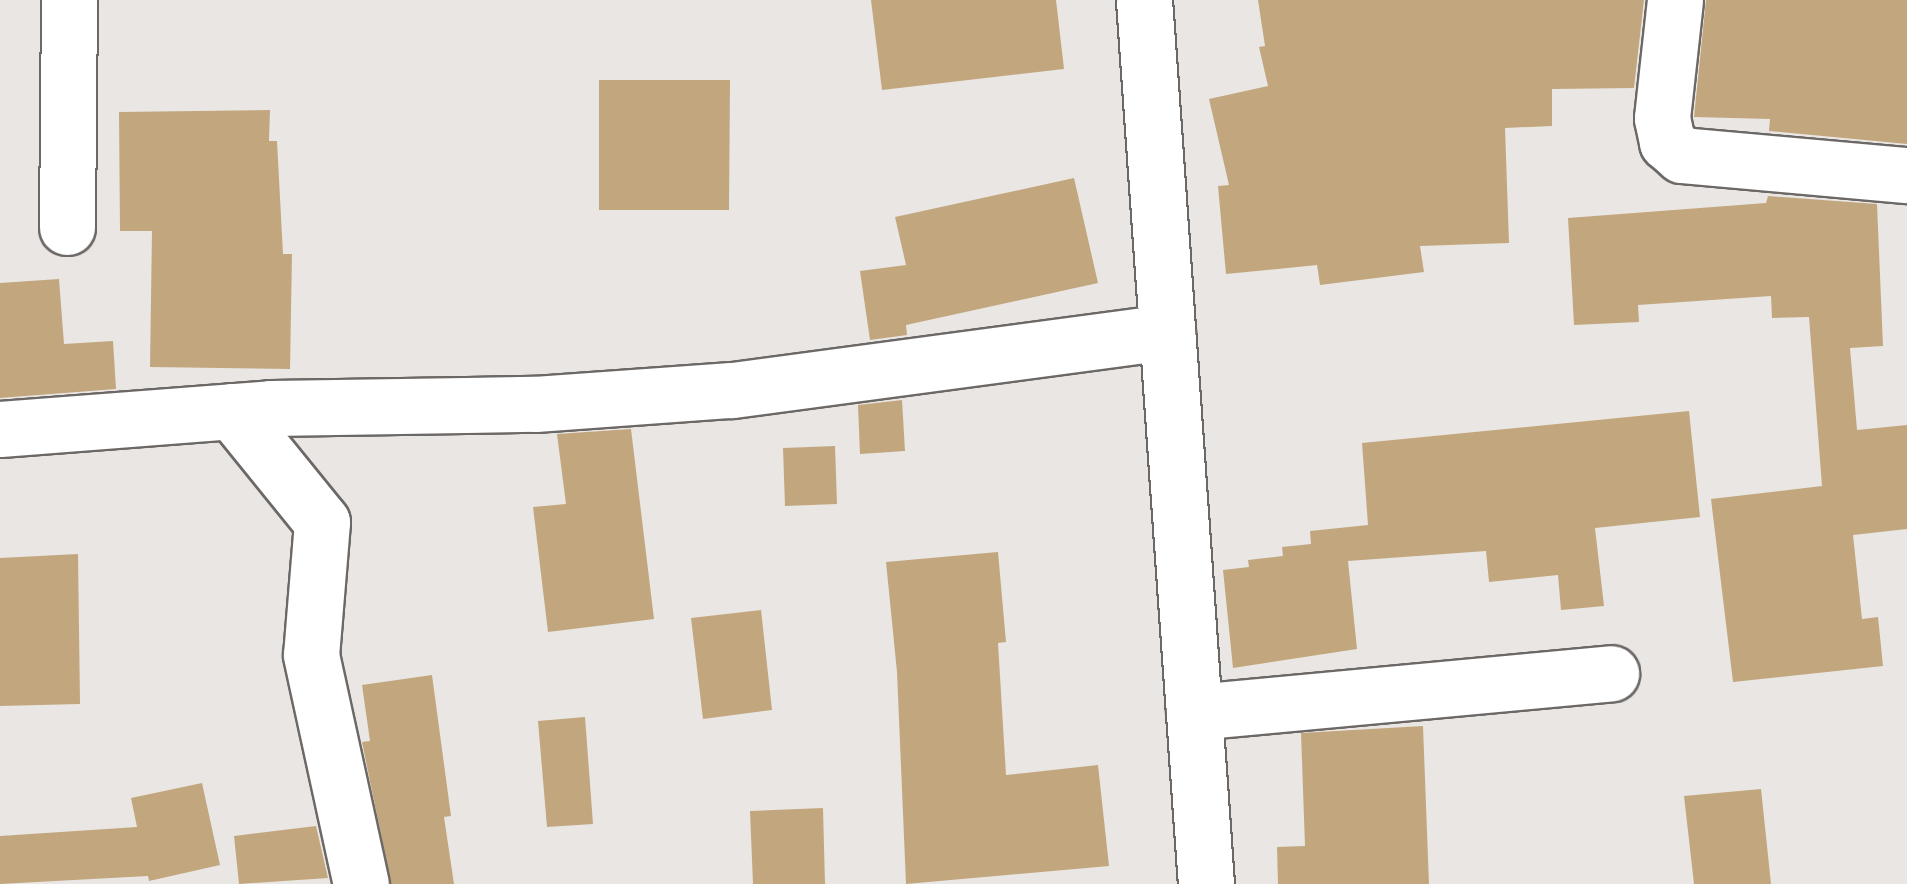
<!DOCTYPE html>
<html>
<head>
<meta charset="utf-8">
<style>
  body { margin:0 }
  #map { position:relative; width:1907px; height:884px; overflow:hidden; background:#eae6e3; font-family:"Archivo Narrow",sans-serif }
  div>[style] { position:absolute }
  .building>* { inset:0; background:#c2a77e }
  .roads { filter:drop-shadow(2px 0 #6c6866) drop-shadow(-2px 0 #6c6866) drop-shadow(0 2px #6c6866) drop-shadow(0 -2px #6c6866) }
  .minor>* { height:55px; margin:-27.5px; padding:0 27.5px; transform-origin:27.5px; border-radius:27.5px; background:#fff }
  span { translate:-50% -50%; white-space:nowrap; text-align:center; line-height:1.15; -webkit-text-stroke:9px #f7f3f0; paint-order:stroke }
</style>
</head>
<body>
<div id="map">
  <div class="building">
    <i style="clip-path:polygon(871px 0,1056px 0,1064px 69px,882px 90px)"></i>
    <i style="clip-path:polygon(1258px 0,1644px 0,1634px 88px,1552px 89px,1552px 126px,1505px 128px,1509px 243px,1420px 246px,1424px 272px,1320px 285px,1317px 265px,1226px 274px,1218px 186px,1229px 185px,1209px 99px,1268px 86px,1259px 47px,1265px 46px)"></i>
    <i style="clip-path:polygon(1706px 0,1907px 0,1907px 144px,1769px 131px,1770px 119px,1694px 117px)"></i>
    <i style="clip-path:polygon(599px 80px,730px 80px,729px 210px,599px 210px)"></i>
    <i style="clip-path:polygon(270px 110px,269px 141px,277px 141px,283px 254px,292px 254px,290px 369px,150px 367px,152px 231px,120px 231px,119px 112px)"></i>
    <i style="clip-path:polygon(1074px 178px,1098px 283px,906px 325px,907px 335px,870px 340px,860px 271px,906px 265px,895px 217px)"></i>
    <i style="clip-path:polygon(1768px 196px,1877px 204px,1883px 346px,1850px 348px,1857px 430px,1907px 425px,1907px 529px,1853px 535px,1862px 619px,1878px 617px,1883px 666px,1733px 682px,1711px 499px,1822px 486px,1809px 317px,1772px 318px,1771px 296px,1638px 305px,1639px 322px,1574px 325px,1568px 218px,1766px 203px)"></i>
    <i style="clip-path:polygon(59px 279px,64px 344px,113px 341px,116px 389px,0 398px,0 283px)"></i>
    <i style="clip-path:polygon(902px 400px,905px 451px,860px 454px,858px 405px)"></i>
    <i style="clip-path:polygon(1689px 411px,1700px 517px,1595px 528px,1604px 606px,1561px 610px,1558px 575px,1489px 582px,1486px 551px,1348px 561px,1357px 649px,1233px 668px,1223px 570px,1249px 567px,1248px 560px,1283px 556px,1282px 547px,1311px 544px,1310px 531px,1368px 525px,1362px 443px)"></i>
    <i style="clip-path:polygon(631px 429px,654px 619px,548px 632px,533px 507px,566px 504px,557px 434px)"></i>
    <i style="clip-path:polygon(835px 446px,837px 504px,785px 506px,783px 448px)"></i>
    <i style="clip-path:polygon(998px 552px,1006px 642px,998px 643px,1006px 775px,1098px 765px,1109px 866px,906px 884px,897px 672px,886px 562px)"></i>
    <i style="clip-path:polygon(78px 554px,80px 704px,0 706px,0 558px)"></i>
    <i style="clip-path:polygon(761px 610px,772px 710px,703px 719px,691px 618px)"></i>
    <i style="clip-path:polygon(432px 675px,451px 816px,444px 817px,454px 884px,391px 884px,362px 742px,370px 741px,362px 685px)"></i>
    <i style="clip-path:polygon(585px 717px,593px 824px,547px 827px,538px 721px)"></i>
    <i style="clip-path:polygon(1423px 726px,1429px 884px,1278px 884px,1277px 847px,1305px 846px,1301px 733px)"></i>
    <i style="clip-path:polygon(202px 783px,220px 865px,149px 881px,148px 876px,0 884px,0 836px,137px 827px,131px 798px)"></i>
    <i style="clip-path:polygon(1761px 789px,1771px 884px,1694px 884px,1684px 796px)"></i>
    <i style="clip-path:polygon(823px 808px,825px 884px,753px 884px,750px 811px)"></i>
    <i style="clip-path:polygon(316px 826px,328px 878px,239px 884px,234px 836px)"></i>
  </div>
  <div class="roads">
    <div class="minor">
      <i style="left:1144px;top:0;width:886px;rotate:85.99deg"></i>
      <i style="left:1675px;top:0;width:119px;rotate:96.3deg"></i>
      <i style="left:1662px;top:118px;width:25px;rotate:78deg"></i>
      <i style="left:1667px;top:142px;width:20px;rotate:41deg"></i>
      <i style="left:1682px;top:155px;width:226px;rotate:5.1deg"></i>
      <i style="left:67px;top:227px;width:227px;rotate:-89.5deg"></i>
      <i style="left:232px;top:411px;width:143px;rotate:51deg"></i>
      <i style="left:322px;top:522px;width:133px;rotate:94.7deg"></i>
      <i style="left:311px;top:655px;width:234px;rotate:77.7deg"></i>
      <i style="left:0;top:429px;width:272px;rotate:-4.4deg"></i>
      <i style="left:271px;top:408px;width:264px;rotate:-0.9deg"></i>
      <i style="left:535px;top:404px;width:197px;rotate:-4.1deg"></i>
      <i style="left:732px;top:390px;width:439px;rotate:-7.6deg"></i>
      <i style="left:1194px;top:712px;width:419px;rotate:-5.3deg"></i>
    </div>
  </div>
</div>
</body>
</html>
